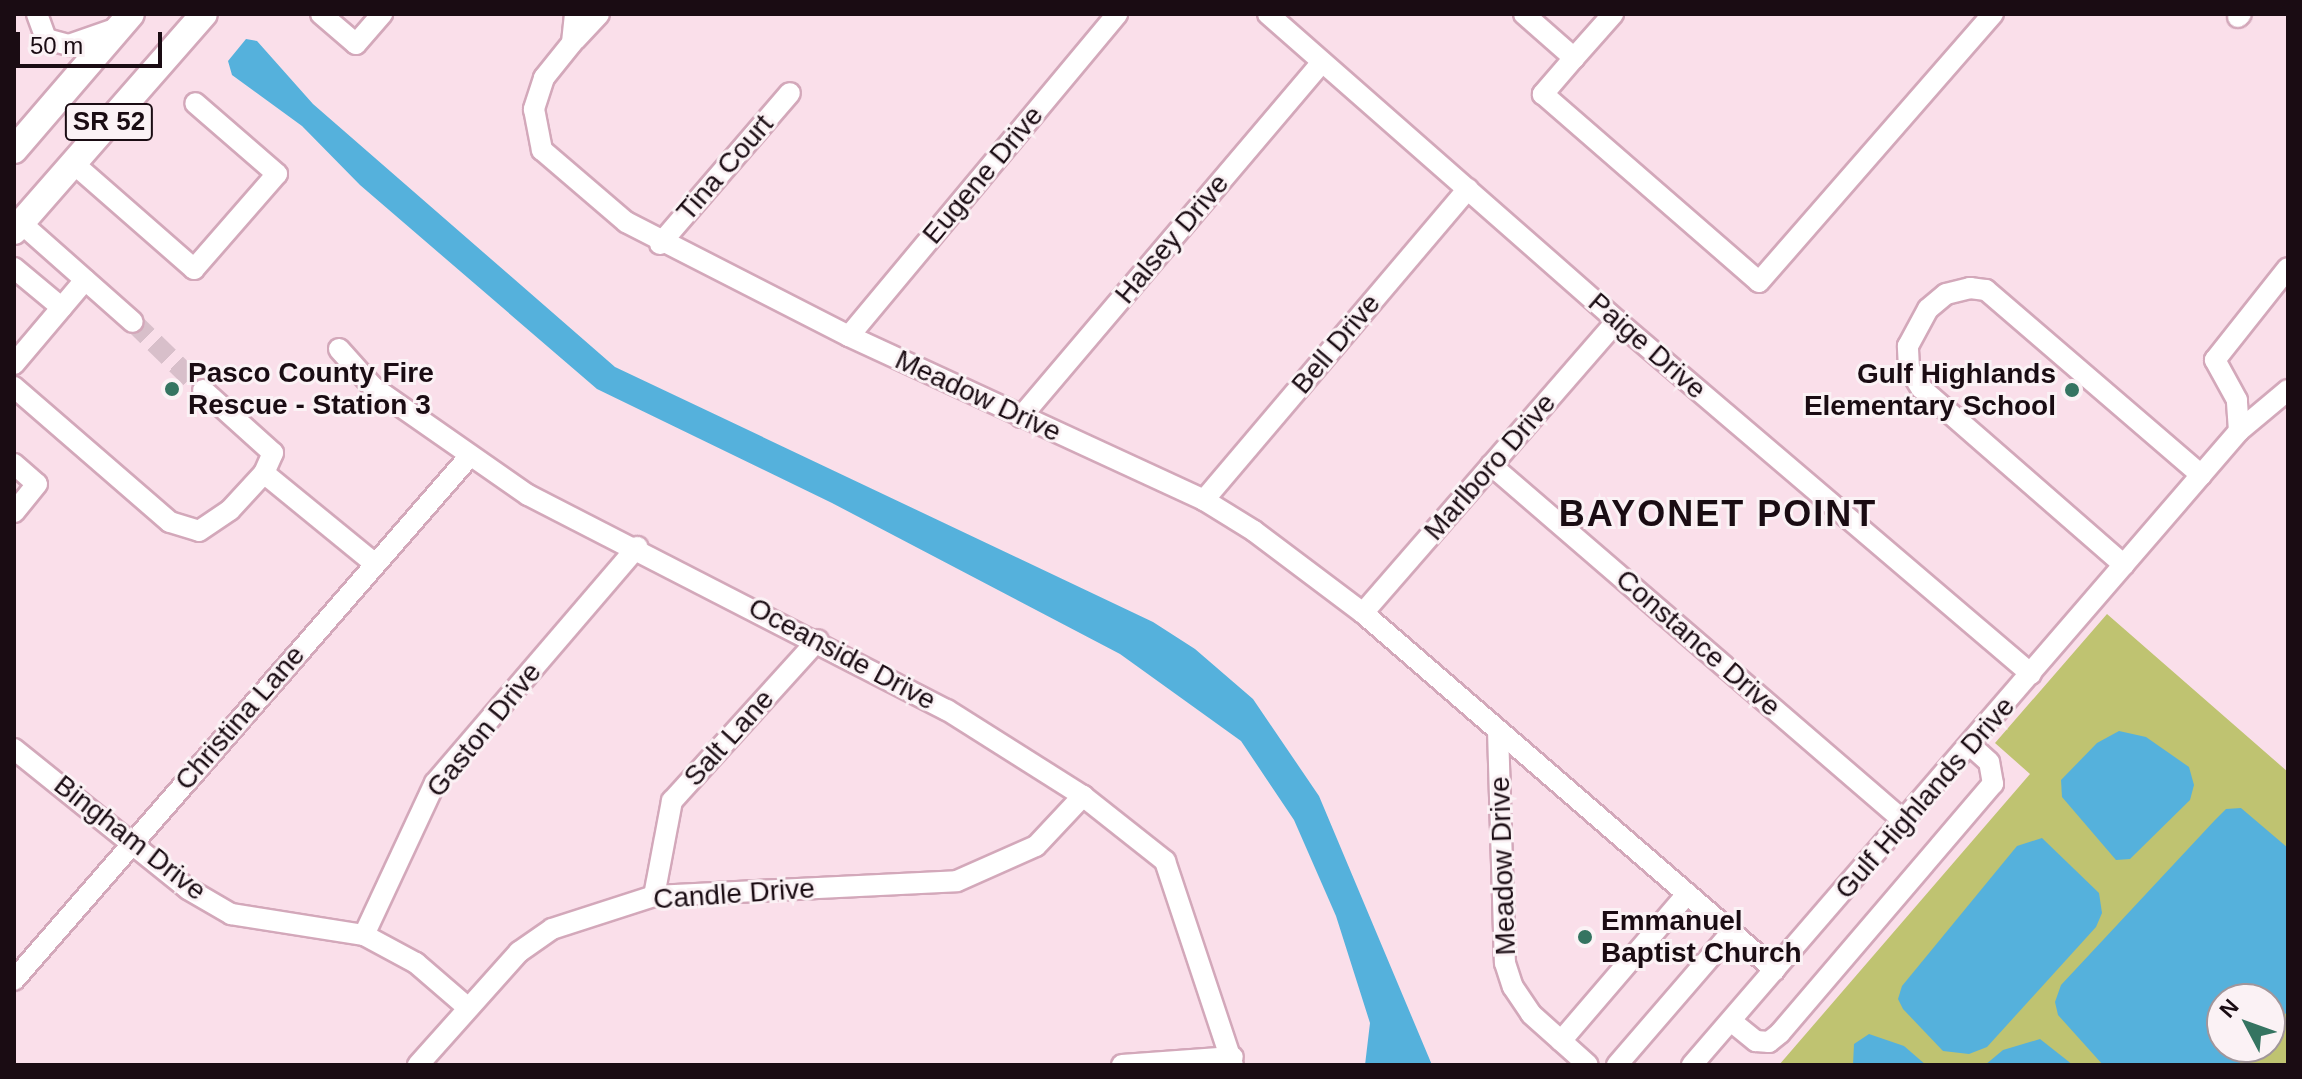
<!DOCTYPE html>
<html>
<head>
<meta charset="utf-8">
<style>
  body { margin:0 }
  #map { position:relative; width:2302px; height:1079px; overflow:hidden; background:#fadfea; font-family:Arial,sans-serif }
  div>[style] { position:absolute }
  .green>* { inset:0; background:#bfc371 }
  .water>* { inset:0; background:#55b1dc }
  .minor-tunnel>* { height:20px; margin-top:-10px; transform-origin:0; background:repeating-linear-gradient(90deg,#d8bfca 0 20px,transparent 0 30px) }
  .roads { filter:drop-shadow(2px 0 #d3a8ba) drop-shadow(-2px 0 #d3a8ba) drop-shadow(0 2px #d3a8ba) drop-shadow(0 -2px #d3a8ba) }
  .minor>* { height:20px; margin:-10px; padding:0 10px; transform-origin:10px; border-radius:10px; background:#fff }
  .major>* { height:26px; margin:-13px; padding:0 13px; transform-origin:13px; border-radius:13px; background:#fff }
  .dots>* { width:22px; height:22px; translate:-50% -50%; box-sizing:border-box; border:4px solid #fbf2f5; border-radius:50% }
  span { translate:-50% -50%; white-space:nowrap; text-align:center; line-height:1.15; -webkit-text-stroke:6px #fbf2f5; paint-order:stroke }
  .shield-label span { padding:2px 6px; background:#fbf2f5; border:2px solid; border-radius:6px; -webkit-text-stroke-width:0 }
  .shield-label { font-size:26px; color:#1a0c13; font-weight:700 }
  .street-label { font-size:28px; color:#1a0c13 }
  .poi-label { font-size:28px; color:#1a0c13; font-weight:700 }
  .left { translate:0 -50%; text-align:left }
  .right { translate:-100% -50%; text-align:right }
  .district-label { font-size:36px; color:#1a0c13; font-weight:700; letter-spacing:2px }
  .frame { position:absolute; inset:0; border:16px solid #1a0c13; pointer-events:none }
  .north { position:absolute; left:2206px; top:983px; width:80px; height:80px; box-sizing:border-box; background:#fbf2f5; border:2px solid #a1969b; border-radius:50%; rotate:311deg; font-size:22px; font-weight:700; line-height:32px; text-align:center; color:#1a0c13 }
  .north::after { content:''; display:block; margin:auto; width:28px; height:36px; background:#357461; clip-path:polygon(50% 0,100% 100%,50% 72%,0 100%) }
  .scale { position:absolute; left:16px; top:32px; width:146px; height:36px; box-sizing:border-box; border:4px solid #1a0c13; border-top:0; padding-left:10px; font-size:24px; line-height:28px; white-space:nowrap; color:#1a0c13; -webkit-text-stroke:6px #fbf2f5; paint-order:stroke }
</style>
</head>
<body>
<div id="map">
  <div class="green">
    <i style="clip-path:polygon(evenodd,2107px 614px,2288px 772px,2288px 1065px,1779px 1065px,2030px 774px,1995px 743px,2107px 614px,2222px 999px,2270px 999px,2270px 1047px,2222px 1047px,2222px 999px)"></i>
  </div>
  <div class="water">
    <i style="clip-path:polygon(246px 39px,257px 41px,313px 104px,615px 367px,1153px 622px,1195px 649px,1253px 699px,1319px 796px,1432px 1065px,1365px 1065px,1370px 1023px,1336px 916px,1294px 820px,1241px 741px,1120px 654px,832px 503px,597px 389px,360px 185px,302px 126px,232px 75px,228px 61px)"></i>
    <i style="clip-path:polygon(2119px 731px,2146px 737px,2189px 767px,2194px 785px,2190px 800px,2130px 859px,2116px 860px,2062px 797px,2061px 780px,2097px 743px)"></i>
    <i style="clip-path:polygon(2241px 808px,2288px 848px,2288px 1011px,2270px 1030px,2270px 999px,2222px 999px,2222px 1047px,2254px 1047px,2238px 1065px,2103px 1065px,2058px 1015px,2055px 1002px,2061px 985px,2215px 820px,2226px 809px)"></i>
    <i style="clip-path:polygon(2042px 838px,2099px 893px,2102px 913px,2096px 927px,1987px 1047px,1969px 1054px,1943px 1051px,1903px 1009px,1898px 999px,1902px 986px,2017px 846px)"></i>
    <i style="clip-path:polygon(1869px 1034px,1904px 1046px,1926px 1065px,1853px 1065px,1854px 1044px)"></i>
    <i style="clip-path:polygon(2040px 1039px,2073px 1065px,1985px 1065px,2003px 1050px)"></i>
  </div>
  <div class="minor-tunnel">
    <i style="left:133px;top:322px;width:98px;rotate:44.2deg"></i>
  </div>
  <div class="roads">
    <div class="minor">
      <i style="left:37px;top:14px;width:27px;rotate:70deg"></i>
      <i style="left:46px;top:39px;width:24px;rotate:15deg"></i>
      <i style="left:69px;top:45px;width:54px;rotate:-19.4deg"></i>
      <i style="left:321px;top:14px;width:46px;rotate:40.6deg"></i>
      <i style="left:356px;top:44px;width:40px;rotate:-49deg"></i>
      <i style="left:575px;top:14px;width:29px;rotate:96deg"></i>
      <i style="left:572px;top:43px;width:45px;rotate:128.7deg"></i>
      <i style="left:544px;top:78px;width:33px;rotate:108deg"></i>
      <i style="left:534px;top:109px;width:42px;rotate:79deg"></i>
      <i style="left:542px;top:150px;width:111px;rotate:40.6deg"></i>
      <i style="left:626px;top:222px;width:250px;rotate:27.1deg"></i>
      <i style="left:849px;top:336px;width:391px;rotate:24.8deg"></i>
      <i style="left:1204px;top:500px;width:59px;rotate:31.8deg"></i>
      <i style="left:1254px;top:531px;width:136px;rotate:37deg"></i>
      <i style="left:1363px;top:613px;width:545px;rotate:40.91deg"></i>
      <i style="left:1268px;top:14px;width:465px;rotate:41.3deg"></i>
      <i style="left:1617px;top:321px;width:544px;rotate:40.45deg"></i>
      <i style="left:1524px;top:14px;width:67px;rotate:41.3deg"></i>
      <i style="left:1574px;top:58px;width:59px;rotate:-48.4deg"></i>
      <i style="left:2238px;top:17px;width:4px;rotate:-45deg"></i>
      <i style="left:575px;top:40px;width:35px;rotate:-47deg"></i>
      <i style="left:1574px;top:58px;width:48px;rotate:130.7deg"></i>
      <i style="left:1543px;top:94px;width:286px;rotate:41deg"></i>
      <i style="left:1759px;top:282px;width:356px;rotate:-48.9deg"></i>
      <i style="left:73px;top:163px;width:161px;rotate:41.2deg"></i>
      <i style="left:194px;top:269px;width:126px;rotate:-48.9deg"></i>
      <i style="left:277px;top:174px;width:108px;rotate:-139.1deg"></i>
      <i style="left:21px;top:223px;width:149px;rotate:41.5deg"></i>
      <i style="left:660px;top:244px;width:199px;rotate:-49.3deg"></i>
      <i style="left:14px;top:268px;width:62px;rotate:39.8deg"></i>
      <i style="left:849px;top:336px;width:419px;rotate:-50.2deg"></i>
      <i style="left:339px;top:349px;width:51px;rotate:48.2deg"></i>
      <i style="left:373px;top:387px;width:189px;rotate:34.9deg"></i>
      <i style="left:528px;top:495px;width:471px;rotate:27.2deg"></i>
      <i style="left:947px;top:710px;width:161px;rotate:32.3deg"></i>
      <i style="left:1083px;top:796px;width:105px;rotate:38.4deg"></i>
      <i style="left:1165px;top:861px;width:215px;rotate:71.6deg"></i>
      <i style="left:14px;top:364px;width:110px;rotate:-49.8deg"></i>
      <i style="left:14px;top:387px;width:206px;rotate:40.9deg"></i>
      <i style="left:170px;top:522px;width:30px;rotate:17deg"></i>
      <i style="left:199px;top:531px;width:37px;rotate:-34deg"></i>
      <i style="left:230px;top:510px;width:50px;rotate:-47.4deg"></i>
      <i style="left:264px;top:473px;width:22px;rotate:-66deg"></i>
      <i style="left:273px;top:453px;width:94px;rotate:-138deg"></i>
      <i style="left:1021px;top:417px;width:465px;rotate:-49.7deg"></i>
      <i style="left:2239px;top:431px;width:31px;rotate:-94deg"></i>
      <i style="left:2237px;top:400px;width:46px;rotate:-118.8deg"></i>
      <i style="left:2215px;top:360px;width:117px;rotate:-51.6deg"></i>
      <i style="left:14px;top:464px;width:30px;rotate:41deg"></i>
      <i style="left:37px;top:484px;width:36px;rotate:129deg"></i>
      <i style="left:1491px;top:465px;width:547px;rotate:40.77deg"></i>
      <i style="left:264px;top:473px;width:142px;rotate:39.3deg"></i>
      <i style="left:1204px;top:500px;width:408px;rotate:-49.7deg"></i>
      <i style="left:2124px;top:565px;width:269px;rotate:-138.9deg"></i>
      <i style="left:1921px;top:388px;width:23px;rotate:-121deg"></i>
      <i style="left:1909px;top:368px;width:22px;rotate:-93deg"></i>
      <i style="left:1908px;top:346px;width:42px;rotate:-61.6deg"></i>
      <i style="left:1928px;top:309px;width:23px;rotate:-40deg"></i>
      <i style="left:1946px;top:294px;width:25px;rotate:-14deg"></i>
      <i style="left:1970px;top:288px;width:16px;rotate:7deg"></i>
      <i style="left:1986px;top:290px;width:284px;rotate:40.7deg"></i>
      <i style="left:1363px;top:613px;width:387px;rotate:-49deg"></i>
      <i style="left:1498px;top:730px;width:233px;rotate:88.3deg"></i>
      <i style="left:1505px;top:963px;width:25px;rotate:72deg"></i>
      <i style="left:1513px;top:987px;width:32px;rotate:56deg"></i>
      <i style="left:1531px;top:1014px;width:76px;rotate:41.8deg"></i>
      <i style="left:14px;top:749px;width:223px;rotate:38.8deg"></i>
      <i style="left:188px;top:889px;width:50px;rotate:30.2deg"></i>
      <i style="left:231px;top:914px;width:135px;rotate:9deg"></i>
      <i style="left:364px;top:935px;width:59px;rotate:28.3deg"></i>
      <i style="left:416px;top:963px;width:67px;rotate:40.8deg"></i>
      <i style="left:654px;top:896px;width:97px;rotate:-79.3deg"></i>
      <i style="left:672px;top:801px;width:217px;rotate:-47.8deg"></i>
      <i style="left:364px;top:935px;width:168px;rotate:-65deg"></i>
      <i style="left:435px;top:783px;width:311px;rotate:-49.4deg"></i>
      <i style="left:14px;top:980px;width:693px;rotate:-48.98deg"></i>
      <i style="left:1731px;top:1021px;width:32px;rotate:39deg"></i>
      <i style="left:1756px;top:1041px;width:13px;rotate:4deg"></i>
      <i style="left:1769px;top:1042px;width:14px;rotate:-39deg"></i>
      <i style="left:1780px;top:1033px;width:328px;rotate:-49.5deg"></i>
      <i style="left:1993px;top:784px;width:22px;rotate:-100deg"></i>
      <i style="left:1989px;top:762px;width:25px;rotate:-138deg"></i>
      <i style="left:1561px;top:1041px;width:194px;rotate:-49.4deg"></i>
      <i style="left:418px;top:1065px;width:152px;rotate:-48.2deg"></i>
      <i style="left:519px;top:952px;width:40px;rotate:-34.9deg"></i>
      <i style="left:552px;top:929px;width:107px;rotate:-17.9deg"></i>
      <i style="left:654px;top:896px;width:303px;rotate:-2.8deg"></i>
      <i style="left:957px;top:881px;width:86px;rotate:-23.9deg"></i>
      <i style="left:1036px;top:846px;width:69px;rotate:-46.8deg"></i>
      <i style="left:1122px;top:1065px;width:111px;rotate:-4.1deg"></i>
      <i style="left:1617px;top:1065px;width:176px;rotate:-49.2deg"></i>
      <i style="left:1692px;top:1065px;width:837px;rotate:-49.21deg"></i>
      <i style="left:2239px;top:431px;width:64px;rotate:-39.9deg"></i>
    </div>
    <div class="major">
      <i style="left:14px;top:150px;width:179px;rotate:-49.3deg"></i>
      <i style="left:14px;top:231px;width:288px;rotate:-48.8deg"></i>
    </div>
  </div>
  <div class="dots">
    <i style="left:172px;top:389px;background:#357461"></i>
    <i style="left:2072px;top:390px;background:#357461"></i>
    <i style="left:1585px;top:937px;background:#357461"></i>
  </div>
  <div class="shield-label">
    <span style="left:109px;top:122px">SR 52</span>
  </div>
  <div class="street-label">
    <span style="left:725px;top:168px;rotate:-49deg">Tina Court</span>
    <span style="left:983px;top:175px;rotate:-50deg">Eugene Drive</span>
    <span style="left:1172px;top:239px;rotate:-50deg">Halsey Drive</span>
    <span style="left:1336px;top:344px;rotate:-50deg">Bell Drive</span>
    <span style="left:1647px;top:346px;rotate:41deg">Paige Drive</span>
    <span style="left:978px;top:396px;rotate:25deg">Meadow Drive</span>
    <span style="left:1490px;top:467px;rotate:-49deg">Marlboro Drive</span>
    <span style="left:1698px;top:643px;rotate:41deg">Constance Drive</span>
    <span style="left:842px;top:654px;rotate:28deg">Oceanside Drive</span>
    <span style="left:240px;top:718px;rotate:-49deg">Christina Lane</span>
    <span style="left:484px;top:730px;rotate:-51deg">Gaston Drive</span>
    <span style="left:729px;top:738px;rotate:-48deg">Salt Lane</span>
    <span style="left:1925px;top:798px;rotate:-49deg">Gulf Highlands Drive</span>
    <span style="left:130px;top:838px;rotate:38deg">Bingham Drive</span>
    <span style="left:1503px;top:866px;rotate:-92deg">Meadow Drive</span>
    <span style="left:734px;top:894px;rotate:-4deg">Candle Drive</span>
  </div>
  <div class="poi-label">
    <span class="left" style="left:188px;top:389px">Pasco County Fire<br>Rescue - Station 3</span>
    <span class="right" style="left:2056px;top:390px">Gulf Highlands<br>Elementary School</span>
    <span class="left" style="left:1601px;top:937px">Emmanuel<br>Baptist Church</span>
  </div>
  <div class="district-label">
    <span style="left:1718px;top:514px">BAYONET POINT</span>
  </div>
  <div class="frame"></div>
  <div class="north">N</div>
  <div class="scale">50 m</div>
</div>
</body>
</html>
